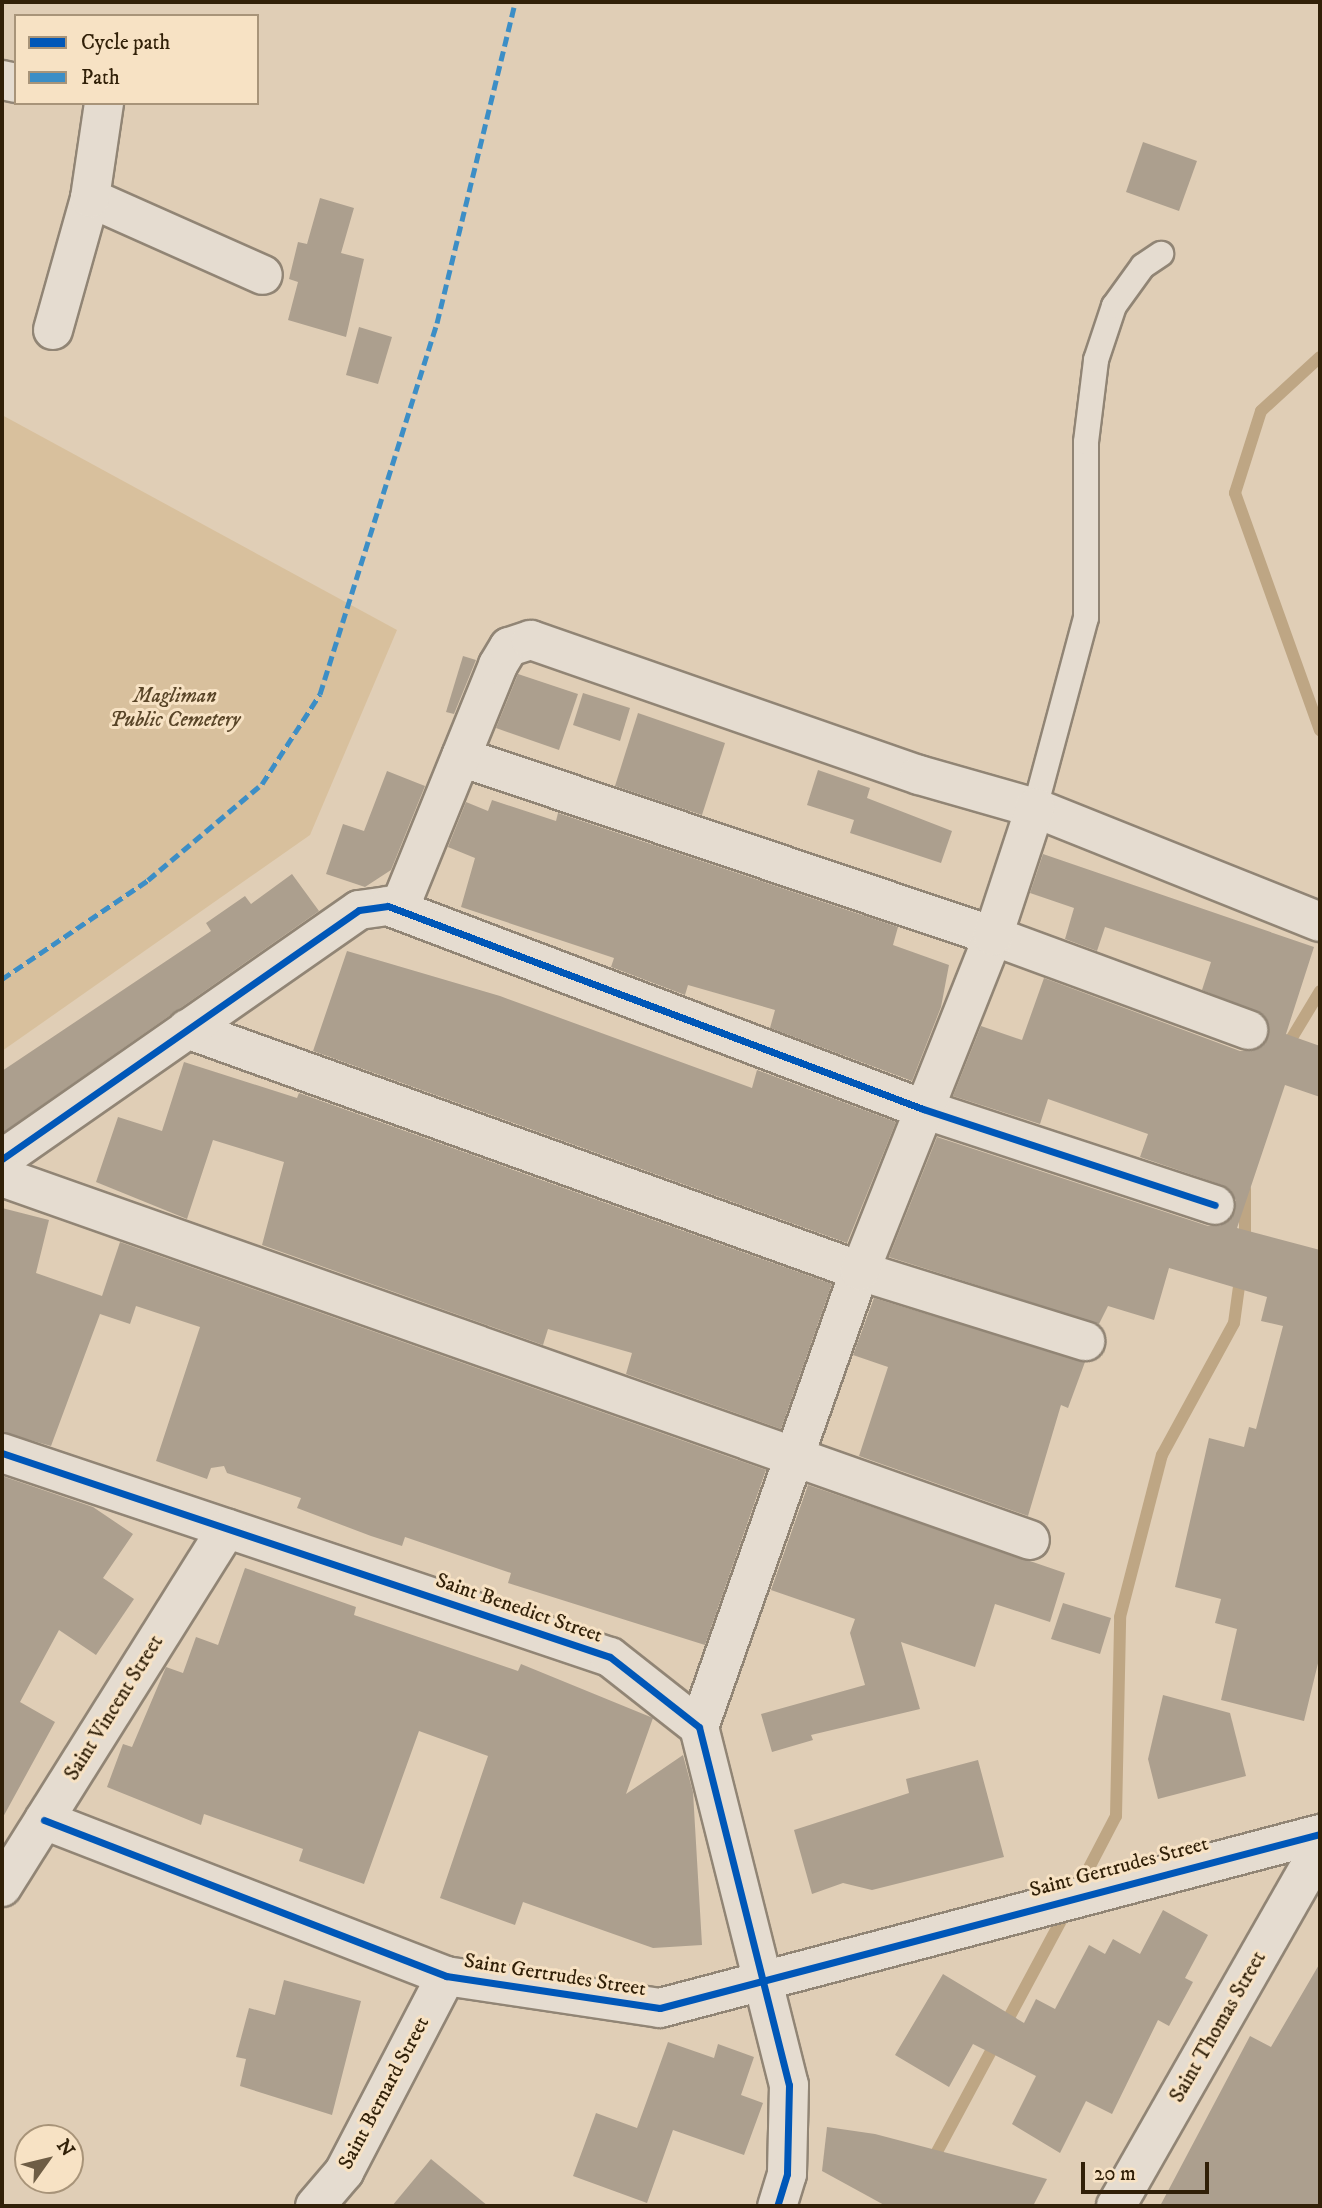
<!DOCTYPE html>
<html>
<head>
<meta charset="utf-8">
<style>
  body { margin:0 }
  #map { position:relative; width:1322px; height:2208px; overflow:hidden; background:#e0ceb6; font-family:"IM FELL DW Pica",serif }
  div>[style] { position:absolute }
  .green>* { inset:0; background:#d8c09d }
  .stream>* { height:12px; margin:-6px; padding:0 6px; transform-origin:6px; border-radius:6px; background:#bea684 }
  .building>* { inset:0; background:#ac9f8e }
  .roads { filter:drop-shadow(2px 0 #918575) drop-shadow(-2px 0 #918575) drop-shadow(0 2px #918575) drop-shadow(0 -2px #918575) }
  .service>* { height:24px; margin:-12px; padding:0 12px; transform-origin:12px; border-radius:12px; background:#e5dcd0 }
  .minor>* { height:38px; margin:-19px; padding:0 19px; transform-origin:19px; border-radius:19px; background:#e5dcd0 }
  .quiet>* { height:5px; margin-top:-2.5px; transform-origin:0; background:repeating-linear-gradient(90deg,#3c8ec6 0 10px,transparent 0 15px) }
  .cycleway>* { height:7px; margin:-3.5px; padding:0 3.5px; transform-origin:3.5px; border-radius:3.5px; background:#0057b8 }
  span { translate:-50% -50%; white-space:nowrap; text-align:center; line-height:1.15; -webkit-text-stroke:6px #f7e2c4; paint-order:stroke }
  .park-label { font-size:21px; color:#594528; font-style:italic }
  .street-label { font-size:21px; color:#312008 }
  .frame { position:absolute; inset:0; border:4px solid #312008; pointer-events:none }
  .legend { position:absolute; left:14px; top:14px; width:245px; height:91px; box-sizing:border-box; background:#f7e2c4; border:2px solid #a89479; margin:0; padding:9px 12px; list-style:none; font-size:21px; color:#312008 }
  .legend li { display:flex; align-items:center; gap:14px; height:35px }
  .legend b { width:35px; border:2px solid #a89479 }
  .north { position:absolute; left:14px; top:2124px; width:70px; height:70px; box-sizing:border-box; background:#f7e2c4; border:2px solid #a89479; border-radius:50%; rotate:56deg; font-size:19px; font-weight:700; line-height:28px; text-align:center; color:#312008 }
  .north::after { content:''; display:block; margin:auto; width:24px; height:32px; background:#6e5d45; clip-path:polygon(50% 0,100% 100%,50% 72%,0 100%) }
  .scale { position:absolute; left:1081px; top:2162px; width:128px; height:32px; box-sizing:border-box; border:4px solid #312008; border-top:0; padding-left:9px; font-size:21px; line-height:24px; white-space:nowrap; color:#312008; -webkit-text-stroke:5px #f7e2c4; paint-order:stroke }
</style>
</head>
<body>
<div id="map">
  <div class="green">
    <i style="clip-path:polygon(2px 415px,397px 630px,310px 835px,2px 1051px)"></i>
  </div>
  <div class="stream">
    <i style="left:1320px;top:357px;width:80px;rotate:137.5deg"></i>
    <i style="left:1261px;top:411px;width:86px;rotate:107.6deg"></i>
    <i style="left:1235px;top:493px;width:252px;rotate:70.3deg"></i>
    <i style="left:1284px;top:1051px;width:70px;rotate:-59deg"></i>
    <i style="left:1245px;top:1247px;width:58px;rotate:-90deg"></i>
    <i style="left:1078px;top:1889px;width:82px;rotate:-62.5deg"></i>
    <i style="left:1116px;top:1816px;width:199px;rotate:-88.8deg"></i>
    <i style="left:1120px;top:1617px;width:167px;rotate:-75.5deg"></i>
    <i style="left:1162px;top:1455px;width:150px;rotate:-61.4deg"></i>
    <i style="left:1234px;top:1323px;width:51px;rotate:-82.2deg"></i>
    <i style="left:931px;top:2163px;width:289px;rotate:-61.8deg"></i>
  </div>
  <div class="building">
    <i style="clip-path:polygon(1143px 142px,1197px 161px,1179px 211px,1126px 192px)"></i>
    <i style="clip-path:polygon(320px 198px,354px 208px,341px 253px,364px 259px,346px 337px,288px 320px,298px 282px,289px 279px,298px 242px,307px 244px)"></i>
    <i style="clip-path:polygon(359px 327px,392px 337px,378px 384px,346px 375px)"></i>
    <i style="clip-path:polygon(463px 656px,476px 660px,454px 714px,446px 712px)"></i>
    <i style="clip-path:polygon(518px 674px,578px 694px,559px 750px,496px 728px)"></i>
    <i style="clip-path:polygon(583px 693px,630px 708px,620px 741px,573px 725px)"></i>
    <i style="clip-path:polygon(638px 713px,725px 743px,702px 815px,615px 786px)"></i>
    <i style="clip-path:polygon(818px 770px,870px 788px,867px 798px,952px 831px,941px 863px,850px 833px,854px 820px,807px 805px)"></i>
    <i style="clip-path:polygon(387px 771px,425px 786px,391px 870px,365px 887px,326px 874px,343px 824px,364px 831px)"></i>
    <i style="clip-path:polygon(492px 800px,556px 821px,558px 813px,898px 927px,893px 945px,949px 965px,941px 1007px,912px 1081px,770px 1028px,775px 1010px,688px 985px,685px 995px,611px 967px,614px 958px,461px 907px,475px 858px,448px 847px,466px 802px,488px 811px)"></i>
    <i style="clip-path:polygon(1043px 854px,1314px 947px,1286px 1034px,1320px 1046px,1320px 1097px,1285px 1085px,1237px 1228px,1320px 1250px,1320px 1655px,1304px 1721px,1221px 1700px,1237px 1629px,1215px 1623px,1221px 1599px,1175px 1587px,1209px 1438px,1244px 1447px,1249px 1427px,1256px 1429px,1283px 1326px,1261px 1321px,1267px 1297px,1169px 1268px,1154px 1320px,1108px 1306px,1099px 1324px,889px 1257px,937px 1137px,1208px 1226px,1220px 1226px,1235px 1212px,1236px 1200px,1222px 1185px,1140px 1157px,1148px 1134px,1048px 1099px,1040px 1124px,953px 1096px,981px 1026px,1022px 1040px,1044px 978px,1240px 1051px,1252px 1051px,1268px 1038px,1264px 1016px,1202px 990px,1211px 962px,1105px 927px,1097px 951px,1065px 939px,1074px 908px,1030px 893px)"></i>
    <i style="clip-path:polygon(292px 874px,319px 911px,2px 1133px,2px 1071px,211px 931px,206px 923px,245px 896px,251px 904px)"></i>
    <i style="clip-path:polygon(347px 951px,500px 996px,752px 1088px,757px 1070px,896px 1122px,847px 1243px,313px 1051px)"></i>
    <i style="clip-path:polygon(184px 1062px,297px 1098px,299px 1093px,832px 1284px,781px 1429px,626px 1374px,632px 1353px,548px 1329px,543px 1345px,262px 1245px,284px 1162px,213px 1140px,187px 1219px,96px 1182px,118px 1117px,162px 1131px)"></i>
    <i style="clip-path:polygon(2px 1208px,49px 1220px,36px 1273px,102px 1296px,120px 1242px,766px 1470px,705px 1645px,508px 1583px,511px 1573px,405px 1537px,402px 1546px,371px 1536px,297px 1508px,301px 1498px,227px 1473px,224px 1466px,211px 1468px,207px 1479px,156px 1461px,200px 1327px,136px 1306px,130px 1324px,100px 1314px,51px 1446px,2px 1432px)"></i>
    <i style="clip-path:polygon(874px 1298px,1085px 1362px,1068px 1408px,1061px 1405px,1028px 1516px,859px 1456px,888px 1367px,853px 1355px)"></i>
    <i style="clip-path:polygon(2px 1476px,93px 1507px,133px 1534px,103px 1578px,134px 1599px,96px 1655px,59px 1630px,20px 1702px,55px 1722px,2px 1819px)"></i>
    <i style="clip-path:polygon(808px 1485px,1065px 1573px,1050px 1622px,995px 1604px,975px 1667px,901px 1642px,920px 1709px,811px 1735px,813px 1740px,772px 1752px,761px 1714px,865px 1685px,850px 1633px,855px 1619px,771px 1590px)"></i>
    <i style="clip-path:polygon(245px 1568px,356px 1607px,354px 1615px,518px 1671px,521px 1664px,653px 1718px,626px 1794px,683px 1755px,693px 1792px,702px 1945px,653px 1948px,523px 1902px,515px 1925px,440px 1898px,488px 1756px,419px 1731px,364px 1884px,299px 1861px,303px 1849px,204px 1814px,201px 1825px,107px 1787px,123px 1744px,132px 1747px,166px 1667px,183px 1673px,196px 1637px,218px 1645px)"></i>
    <i style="clip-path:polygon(1063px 1603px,1111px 1618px,1100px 1654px,1051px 1639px)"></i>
    <i style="clip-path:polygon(1163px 1695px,1230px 1713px,1246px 1776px,1158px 1799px,1148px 1759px)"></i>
    <i style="clip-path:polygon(978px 1760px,1004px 1857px,872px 1890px,843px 1883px,812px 1894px,794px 1830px,909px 1793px,906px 1779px)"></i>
    <i style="clip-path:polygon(1163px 1910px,1208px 1935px,1185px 1978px,1193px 1982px,1169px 2026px,1158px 2020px,1112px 2114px,1086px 2101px,1060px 2153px,1012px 2124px,1036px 2076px,973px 2044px,949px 2087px,895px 2055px,943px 1974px,1024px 2023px,1036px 1999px,1055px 2009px,1089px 1945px,1105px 1954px,1113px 1939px,1140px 1954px)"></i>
    <i style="clip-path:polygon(1320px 1963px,1320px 2206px,1160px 2206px,1250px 2036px,1271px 2047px)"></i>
    <i style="clip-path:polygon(284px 1980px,361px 2001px,332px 2115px,240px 2086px,246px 2059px,236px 2057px,249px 2008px,275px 2015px)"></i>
    <i style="clip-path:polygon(668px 2042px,714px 2058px,718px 2044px,754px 2057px,741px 2095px,763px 2103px,744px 2155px,673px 2130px,647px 2203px,573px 2176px,596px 2113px,637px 2128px)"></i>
    <i style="clip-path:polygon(827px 2127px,875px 2134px,1047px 2179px,1033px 2206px,886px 2206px,822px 2171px)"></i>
    <i style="clip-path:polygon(431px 2159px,488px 2206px,392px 2206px)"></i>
  </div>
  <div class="roads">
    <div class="service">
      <i style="left:1035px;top:808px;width:197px;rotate:-75deg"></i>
      <i style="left:1086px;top:618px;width:176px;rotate:-90deg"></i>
      <i style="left:1086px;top:442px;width:83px;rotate:-83deg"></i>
      <i style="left:1096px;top:360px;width:57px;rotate:-71.6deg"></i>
      <i style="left:1114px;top:306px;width:49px;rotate:-54.1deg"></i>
      <i style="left:1143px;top:266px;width:22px;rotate:-34deg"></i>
    </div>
    <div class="minor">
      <i style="left:2px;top:80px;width:14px;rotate:12deg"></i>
      <i style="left:90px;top:198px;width:189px;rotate:24deg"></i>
      <i style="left:53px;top:330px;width:137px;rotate:-74.3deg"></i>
      <i style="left:90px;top:198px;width:96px;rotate:-81.6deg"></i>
      <i style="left:461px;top:757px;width:561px;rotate:18.6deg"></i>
      <i style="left:993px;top:936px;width:272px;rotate:20.2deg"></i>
      <i style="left:399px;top:909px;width:263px;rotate:-67.9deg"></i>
      <i style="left:498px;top:665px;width:21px;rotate:-59deg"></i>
      <i style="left:509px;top:647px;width:23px;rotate:-18deg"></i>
      <i style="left:531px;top:640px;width:411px;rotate:19.2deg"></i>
      <i style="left:919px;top:775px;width:121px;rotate:15.9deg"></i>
      <i style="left:1035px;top:808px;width:307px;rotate:21.8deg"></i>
      <i style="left:187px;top:1029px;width:715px;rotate:19.78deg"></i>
      <i style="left:860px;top:1271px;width:236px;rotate:17.3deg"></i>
      <i style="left:2px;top:1159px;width:435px;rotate:-34.9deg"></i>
      <i style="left:359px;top:910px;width:29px;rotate:-8deg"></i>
      <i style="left:388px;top:906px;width:572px;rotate:20.78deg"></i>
      <i style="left:923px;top:1109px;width:307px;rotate:18.2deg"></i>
      <i style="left:2px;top:1177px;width:1090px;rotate:19.45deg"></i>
      <i style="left:2px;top:1453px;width:641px;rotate:18.55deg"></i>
      <i style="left:610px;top:1657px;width:113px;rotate:38.2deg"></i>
      <i style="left:699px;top:1727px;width:369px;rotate:75.9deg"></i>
      <i style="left:789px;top:2085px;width:89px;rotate:91.3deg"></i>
      <i style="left:787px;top:2174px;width:34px;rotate:107deg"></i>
      <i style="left:699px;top:1727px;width:484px;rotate:-70.6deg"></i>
      <i style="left:860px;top:1271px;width:360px;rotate:-68.3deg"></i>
      <i style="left:993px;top:936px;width:135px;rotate:-71.8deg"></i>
      <i style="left:44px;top:1820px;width:431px;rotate:21.2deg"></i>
      <i style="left:446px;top:1976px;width:216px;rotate:8.5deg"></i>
      <i style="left:660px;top:2008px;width:683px;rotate:-14.77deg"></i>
      <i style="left:2px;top:1887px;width:423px;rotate:-57.9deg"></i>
      <i style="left:315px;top:2206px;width:45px;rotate:-49.5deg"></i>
      <i style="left:344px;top:2172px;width:221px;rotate:-62.5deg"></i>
      <i style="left:1116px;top:2206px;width:411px;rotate:-60.3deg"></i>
    </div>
  </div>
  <div class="quiet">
    <i style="left:2px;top:979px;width:176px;rotate:-34.1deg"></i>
    <i style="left:148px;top:880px;width:149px;rotate:-40.1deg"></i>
    <i style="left:262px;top:784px;width:107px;rotate:-57.2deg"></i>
    <i style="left:320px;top:694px;width:389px;rotate:-72.5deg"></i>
    <i style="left:437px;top:323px;width:330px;rotate:-76.3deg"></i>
  </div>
  <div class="cycleway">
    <i style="left:2px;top:1159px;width:435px;rotate:-34.9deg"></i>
    <i style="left:359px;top:910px;width:29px;rotate:-8deg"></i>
    <i style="left:388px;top:906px;width:572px;rotate:20.78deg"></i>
    <i style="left:923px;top:1109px;width:307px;rotate:18.2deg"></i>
    <i style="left:2px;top:1453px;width:641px;rotate:18.55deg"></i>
    <i style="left:610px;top:1657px;width:113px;rotate:38.2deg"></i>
    <i style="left:699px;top:1727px;width:369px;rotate:75.9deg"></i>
    <i style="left:789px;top:2085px;width:89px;rotate:91.3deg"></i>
    <i style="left:787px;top:2174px;width:34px;rotate:107deg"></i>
    <i style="left:44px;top:1820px;width:431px;rotate:21.2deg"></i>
    <i style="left:446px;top:1976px;width:216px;rotate:8.5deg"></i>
    <i style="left:660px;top:2008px;width:683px;rotate:-14.77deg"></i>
  </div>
  <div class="park-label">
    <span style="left:175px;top:708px">Magliman<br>Public Cemetery</span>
  </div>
  <div class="street-label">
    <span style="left:519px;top:1608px;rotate:19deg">Saint Benedict Street</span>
    <span style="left:114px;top:1708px;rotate:-58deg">Saint Vincent Street</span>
    <span style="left:1119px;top:1867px;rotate:-15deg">Saint Gertrudes Street</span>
    <span style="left:555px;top:1975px;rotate:9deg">Saint Gertrudes Street</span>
    <span style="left:1218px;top:2027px;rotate:-60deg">Saint Thomas Street</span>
    <span style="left:384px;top:2093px;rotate:-62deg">Saint Bernard Street</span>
  </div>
  <div class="frame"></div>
  <ul class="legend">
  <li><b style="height:9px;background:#0057b8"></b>Cycle path</li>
  <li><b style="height:9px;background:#3c8ec6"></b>Path</li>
  </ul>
  <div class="north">N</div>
  <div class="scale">20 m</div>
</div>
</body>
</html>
